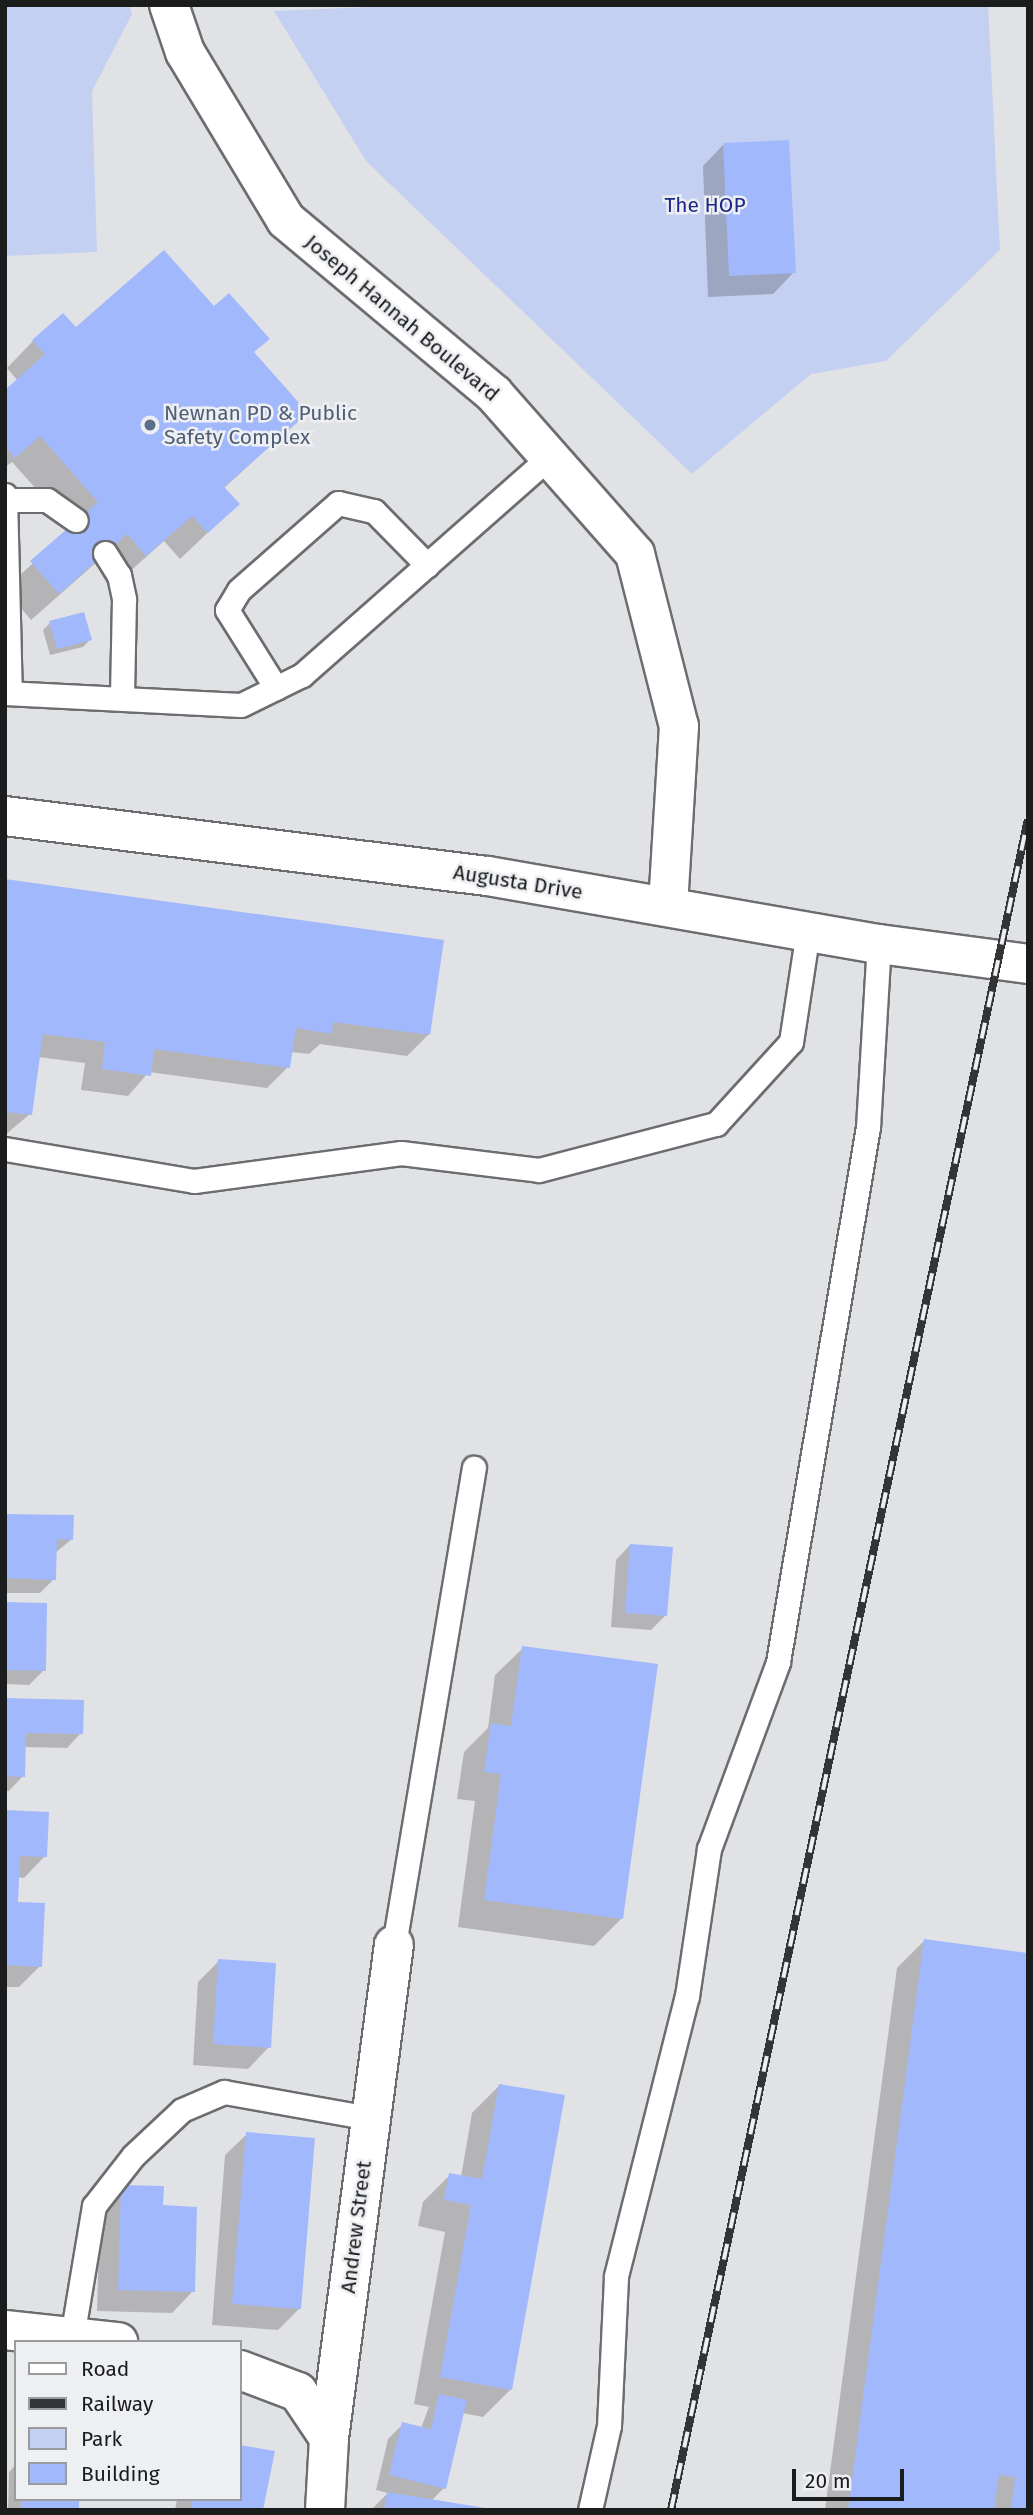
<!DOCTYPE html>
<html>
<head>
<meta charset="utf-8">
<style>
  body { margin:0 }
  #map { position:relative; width:1033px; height:2515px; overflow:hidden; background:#e1e2e5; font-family:"Fira Sans",sans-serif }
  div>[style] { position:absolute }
  .green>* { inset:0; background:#c4d0f1 }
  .shadow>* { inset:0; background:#0003 }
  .building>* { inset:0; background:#a2b8fd }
  .roads { filter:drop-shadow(2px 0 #6c6d6f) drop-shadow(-2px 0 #6c6d6f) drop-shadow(0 2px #6c6d6f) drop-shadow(0 -2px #6c6d6f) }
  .lane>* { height:23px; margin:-11.5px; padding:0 11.5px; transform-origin:11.5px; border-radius:11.5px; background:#fff }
  .street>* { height:38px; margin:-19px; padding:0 19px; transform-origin:19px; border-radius:19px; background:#fff }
  .rail>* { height:8px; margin-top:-4px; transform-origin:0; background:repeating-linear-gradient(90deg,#eeeff2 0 16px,#333435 0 32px); box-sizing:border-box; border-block:2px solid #333435 }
  .dots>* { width:19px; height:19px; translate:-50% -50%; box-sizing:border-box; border:4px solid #eeeff2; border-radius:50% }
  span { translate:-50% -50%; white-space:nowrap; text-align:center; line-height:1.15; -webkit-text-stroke:5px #eeeff2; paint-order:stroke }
  .park-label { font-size:21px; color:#1d2787 }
  .street-label { font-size:21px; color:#1b1c1c }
  .service-label { font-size:21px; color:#4e5e75 }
  .left { translate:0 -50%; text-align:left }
  .frame { position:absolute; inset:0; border:7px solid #1b1c1c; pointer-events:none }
  .legend { position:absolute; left:14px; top:2340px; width:228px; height:161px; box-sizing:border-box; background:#eeeff2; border:2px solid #9a9b9c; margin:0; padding:9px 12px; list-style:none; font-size:21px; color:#1b1c1c }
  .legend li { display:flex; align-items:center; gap:14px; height:35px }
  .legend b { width:35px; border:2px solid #9a9b9c }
  .scale { position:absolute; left:792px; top:2469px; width:112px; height:32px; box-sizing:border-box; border:4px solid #1b1c1c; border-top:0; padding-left:9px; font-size:21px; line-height:24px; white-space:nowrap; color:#1b1c1c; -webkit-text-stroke:5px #eeeff2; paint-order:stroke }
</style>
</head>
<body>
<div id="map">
  <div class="green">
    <i style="clip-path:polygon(5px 5px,129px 5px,132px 14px,92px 91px,97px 252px,5px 256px)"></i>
    <i style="clip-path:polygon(420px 5px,988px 5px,1000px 250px,886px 361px,811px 374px,692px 474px,366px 161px,274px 11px)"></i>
  </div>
  <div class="shadow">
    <i style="clip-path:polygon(724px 144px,794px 272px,773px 294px,708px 297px,703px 166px)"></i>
    <i style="clip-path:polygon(76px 330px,253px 353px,306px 413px,224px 488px,238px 504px,180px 559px,164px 541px,118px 582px,99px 560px,31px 620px,5px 589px,71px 528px,12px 462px,5px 467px,5px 392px,18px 381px,7px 368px,33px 341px)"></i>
    <i style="clip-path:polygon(50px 623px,90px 640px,83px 647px,50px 655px,43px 630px)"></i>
    <i style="clip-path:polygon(5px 881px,429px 1034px,407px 1056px,320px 1044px,309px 1054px,291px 1052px,288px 1067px,267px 1088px,149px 1072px,128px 1096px,81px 1090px,85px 1063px,38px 1057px,30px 1114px,5px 1135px)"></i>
    <i style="clip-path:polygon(5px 1516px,72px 1539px,55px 1553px,54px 1579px,40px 1593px,5px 1593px)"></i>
    <i style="clip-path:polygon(630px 1545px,666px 1615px,651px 1630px,611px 1627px,616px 1560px)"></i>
    <i style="clip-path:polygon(5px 1604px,44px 1670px,29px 1685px,5px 1684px)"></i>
    <i style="clip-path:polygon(523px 1648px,621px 1919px,594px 1946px,458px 1927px,475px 1801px,457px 1799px,464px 1752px,488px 1728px,495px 1675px)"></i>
    <i style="clip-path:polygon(5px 1700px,81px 1733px,67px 1748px,24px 1747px,23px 1776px,9px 1791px,5px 1791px)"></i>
    <i style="clip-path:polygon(5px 1812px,45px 1856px,24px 1878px,18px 1877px,16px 1904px,40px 1966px,19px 1987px,5px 1987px)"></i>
    <i style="clip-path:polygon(924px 1941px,1028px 2510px,825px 2510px,897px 1968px)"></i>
    <i style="clip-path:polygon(219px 1961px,269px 2047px,248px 2069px,193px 2065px,198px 1982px)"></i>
    <i style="clip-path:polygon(499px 2086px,510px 2390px,483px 2417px,462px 2413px,444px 2488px,431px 2501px,483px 2510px,371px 2510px,388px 2493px,376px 2490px,388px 2439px,403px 2424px,421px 2428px,429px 2407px,414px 2404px,445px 2232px,418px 2226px,423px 2202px,450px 2175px,461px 2177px,472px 2113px)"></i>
    <i style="clip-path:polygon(247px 2134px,300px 2308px,278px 2330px,212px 2325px,225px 2155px)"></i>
    <i style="clip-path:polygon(121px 2187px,161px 2207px,193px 2291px,172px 2313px,97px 2311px,100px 2208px)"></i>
    <i style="clip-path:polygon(240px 2446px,273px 2453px,261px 2510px,175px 2510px,177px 2499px,240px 2499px)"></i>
    <i style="clip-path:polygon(16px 2464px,16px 2499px,78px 2499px,77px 2510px,8px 2510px,9px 2472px)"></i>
  </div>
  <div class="building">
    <i style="clip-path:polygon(789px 140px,796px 273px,729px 276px,723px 143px)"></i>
    <i style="clip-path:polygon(164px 250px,214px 306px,229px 293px,270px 339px,254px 352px,308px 413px,224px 487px,240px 504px,208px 533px,192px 516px,146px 556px,127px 534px,59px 594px,30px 561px,98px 502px,40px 436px,15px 458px,5px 446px,5px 390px,45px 354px,32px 340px,63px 313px,76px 327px)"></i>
    <i style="clip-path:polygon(84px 612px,92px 640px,57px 649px,49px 621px)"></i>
    <i style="clip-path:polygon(5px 879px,444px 940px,430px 1035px,333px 1022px,332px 1034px,296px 1028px,290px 1068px,154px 1049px,151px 1076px,102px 1069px,105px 1042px,43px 1034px,32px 1115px,5px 1112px)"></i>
    <i style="clip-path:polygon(5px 1514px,74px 1515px,73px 1540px,57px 1539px,56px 1580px,5px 1578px)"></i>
    <i style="clip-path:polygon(630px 1544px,673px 1547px,667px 1616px,625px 1613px)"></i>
    <i style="clip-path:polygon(5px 1602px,47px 1603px,46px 1671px,5px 1670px)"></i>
    <i style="clip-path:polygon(522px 1646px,658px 1664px,623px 1919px,484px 1900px,501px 1774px,484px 1772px,491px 1723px,511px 1726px)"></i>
    <i style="clip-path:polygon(5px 1698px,84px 1700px,83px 1734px,26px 1733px,25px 1777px,5px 1776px)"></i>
    <i style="clip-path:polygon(5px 1810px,49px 1812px,47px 1857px,20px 1856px,18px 1902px,45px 1903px,42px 1967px,5px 1965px)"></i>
    <i style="clip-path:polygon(924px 1939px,1028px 1953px,1028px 2510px,1011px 2510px,1015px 2477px,999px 2475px,994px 2510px,848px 2510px)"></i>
    <i style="clip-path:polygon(218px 1959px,276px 1963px,271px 2048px,213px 2044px)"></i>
    <i style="clip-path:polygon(499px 2084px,565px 2095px,512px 2390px,440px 2377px,471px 2205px,444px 2200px,449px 2173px,482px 2179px)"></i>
    <i style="clip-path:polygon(246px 2132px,315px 2138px,301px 2309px,232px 2304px)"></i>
    <i style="clip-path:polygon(121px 2185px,164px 2186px,163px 2205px,197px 2207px,195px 2292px,118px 2290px)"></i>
    <i style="clip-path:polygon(439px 2394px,467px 2400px,446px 2489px,389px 2475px,402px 2422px,431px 2429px)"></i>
    <i style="clip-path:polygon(240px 2445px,275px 2451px,263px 2510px,191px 2510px,193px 2499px,240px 2499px)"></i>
    <i style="clip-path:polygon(387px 2492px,485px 2508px,485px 2510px,384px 2510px)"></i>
    <i style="clip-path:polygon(21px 2499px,79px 2499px,79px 2510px,21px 2510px)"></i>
  </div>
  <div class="roads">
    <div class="lane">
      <i style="left:5px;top:495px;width:198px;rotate:88.6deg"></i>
      <i style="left:9px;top:500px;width:38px"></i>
      <i style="left:47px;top:500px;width:35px;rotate:35deg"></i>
      <i style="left:105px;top:553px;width:26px;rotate:58deg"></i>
      <i style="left:119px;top:575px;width:25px;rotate:78deg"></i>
      <i style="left:124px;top:599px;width:99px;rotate:91.2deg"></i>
      <i style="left:276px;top:688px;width:92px;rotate:-122.1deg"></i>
      <i style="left:227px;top:610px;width:23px;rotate:-59deg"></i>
      <i style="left:239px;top:590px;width:132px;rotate:-41.3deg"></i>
      <i style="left:338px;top:503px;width:37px;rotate:13deg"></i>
      <i style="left:374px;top:511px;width:76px;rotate:45.5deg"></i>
      <i style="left:5px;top:693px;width:236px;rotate:2.9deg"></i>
      <i style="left:241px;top:705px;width:68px;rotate:-26.2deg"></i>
      <i style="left:302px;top:675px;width:329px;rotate:-41.4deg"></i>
      <i style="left:5px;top:1149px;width:192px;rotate:9.6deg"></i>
      <i style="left:194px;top:1181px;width:209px;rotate:-7.7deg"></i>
      <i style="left:401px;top:1153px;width:139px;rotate:7deg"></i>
      <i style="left:539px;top:1170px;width:183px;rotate:-14.6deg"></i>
      <i style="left:716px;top:1124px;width:111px;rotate:-47.6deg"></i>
      <i style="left:791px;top:1042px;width:112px;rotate:-81.3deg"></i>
      <i style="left:394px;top:1945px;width:484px;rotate:-80.5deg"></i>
      <i style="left:72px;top:2337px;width:133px;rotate:-80.5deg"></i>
      <i style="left:94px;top:2206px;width:63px;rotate:-52deg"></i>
      <i style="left:133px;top:2156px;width:67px;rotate:-43.2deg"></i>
      <i style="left:182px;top:2110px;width:46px;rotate:-23.2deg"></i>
      <i style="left:224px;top:2092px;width:148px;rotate:10.1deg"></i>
      <i style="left:590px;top:2510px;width:86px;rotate:-77.3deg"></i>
      <i style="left:609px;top:2426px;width:150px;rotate:-87.3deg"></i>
      <i style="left:616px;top:2276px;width:289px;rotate:-75.8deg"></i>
      <i style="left:687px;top:1996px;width:149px;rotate:-81.5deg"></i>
      <i style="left:709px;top:1849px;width:199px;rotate:-69.7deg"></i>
      <i style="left:778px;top:1662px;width:543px;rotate:-80.45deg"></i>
      <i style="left:868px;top:1127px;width:183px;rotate:-86.6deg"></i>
    </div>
    <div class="street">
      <i style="left:169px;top:5px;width:50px;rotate:71.2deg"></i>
      <i style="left:185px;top:52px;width:196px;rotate:59deg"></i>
      <i style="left:286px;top:220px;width:271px;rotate:39.9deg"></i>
      <i style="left:494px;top:394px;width:213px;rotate:48.6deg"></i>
      <i style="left:635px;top:554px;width:178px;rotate:75.7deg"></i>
      <i style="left:679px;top:726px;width:181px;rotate:93.5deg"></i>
      <i style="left:5px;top:816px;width:487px;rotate:7.1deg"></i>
      <i style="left:488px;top:876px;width:397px;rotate:9.9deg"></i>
      <i style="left:879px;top:944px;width:150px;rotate:7.6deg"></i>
      <i style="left:5px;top:2330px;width:114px;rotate:6.1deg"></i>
      <i style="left:240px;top:2370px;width:62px;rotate:20.8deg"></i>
      <i style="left:298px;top:2392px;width:55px;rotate:56deg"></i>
      <i style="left:325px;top:2510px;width:72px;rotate:-86.8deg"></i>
      <i style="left:329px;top:2438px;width:497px;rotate:-82.5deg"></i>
    </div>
  </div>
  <div class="rail">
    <i style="left:671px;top:2510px;width:1728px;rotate:-78.08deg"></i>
  </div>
  <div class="dots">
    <i style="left:150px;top:425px;background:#5c6f8a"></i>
  </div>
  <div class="park-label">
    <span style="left:705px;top:205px">The HOP</span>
  </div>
  <div class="street-label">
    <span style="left:402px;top:318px;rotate:40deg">Joseph Hannah Boulevard</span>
    <span style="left:518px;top:882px;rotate:9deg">Augusta Drive</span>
    <span style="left:356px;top:2227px;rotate:-83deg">Andrew Street</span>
  </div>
  <div class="service-label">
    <span class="left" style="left:164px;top:425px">Newnan PD &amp; Public<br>Safety Complex</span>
  </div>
  <div class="frame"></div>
  <ul class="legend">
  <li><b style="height:9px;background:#fff"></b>Road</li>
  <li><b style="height:9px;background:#333435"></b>Railway</li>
  <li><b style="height:19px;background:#c4d0f1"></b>Park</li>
  <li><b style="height:19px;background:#a2b8fd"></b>Building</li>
  </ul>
  <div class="scale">20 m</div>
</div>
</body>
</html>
